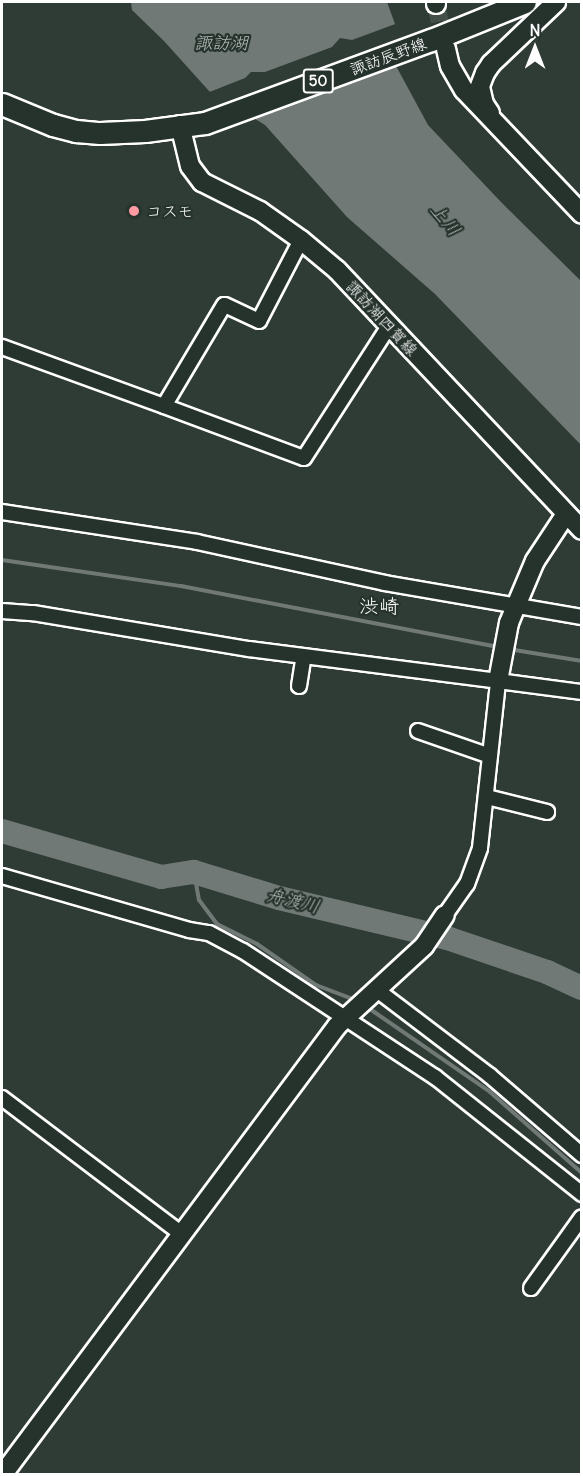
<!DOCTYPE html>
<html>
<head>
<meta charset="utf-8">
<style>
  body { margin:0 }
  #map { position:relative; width:583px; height:1476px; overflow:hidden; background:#2f3b35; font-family:Delius,"Klee One",sans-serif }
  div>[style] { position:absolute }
  .water>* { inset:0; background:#707975 }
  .pier>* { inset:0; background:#2f3b35 }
  .stream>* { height:4px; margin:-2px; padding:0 2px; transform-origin:2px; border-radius:2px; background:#707975 }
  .river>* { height:24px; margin:-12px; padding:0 12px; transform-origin:12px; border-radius:12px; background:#707975 }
  .secondary-tunnel>* { height:18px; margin-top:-9px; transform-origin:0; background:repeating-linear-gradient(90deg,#444f49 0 18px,transparent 0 27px) }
  .roads { filter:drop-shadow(2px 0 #fff) drop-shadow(-2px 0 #fff) drop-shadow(0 2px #fff) drop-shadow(0 -2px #fff) }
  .street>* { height:14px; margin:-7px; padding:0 7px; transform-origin:7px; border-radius:7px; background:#26332d }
  .secondary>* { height:18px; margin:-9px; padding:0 9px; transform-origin:9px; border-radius:9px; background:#26332d }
  .primary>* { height:21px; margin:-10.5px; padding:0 10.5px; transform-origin:10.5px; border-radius:10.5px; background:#26332d }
  .dots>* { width:16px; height:16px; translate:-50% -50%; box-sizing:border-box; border:3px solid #26332d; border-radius:50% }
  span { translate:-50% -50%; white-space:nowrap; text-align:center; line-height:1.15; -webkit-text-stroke:4.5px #26332d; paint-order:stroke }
  .shield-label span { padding:2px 4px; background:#26332d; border:2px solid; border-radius:4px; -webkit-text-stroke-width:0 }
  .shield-label { font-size:15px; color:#fff; font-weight:700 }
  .street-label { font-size:16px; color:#fff }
  .poi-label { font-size:16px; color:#fff }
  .left { translate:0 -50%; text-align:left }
  .water-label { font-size:18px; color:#b8bcba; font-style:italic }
  .quarter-label { font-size:20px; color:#fff }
  .frame { position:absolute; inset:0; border:3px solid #fff; pointer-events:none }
  .north { position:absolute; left:505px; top:18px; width:60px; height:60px; -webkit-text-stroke:4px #26332d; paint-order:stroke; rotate:0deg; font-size:16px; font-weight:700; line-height:24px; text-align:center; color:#fff }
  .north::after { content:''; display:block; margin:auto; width:21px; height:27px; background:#fff; clip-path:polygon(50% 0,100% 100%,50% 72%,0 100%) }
</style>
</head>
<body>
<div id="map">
  <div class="water">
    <i style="clip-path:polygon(131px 2px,387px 2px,395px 24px,395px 64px,428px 125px,501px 202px,581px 281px,581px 445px,435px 294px,347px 217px,265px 125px,209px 91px,164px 41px,132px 10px)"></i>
  </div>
  <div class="pier">
    <i style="clip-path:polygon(398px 23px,399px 65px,251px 120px,207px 93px,245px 78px,251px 72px,265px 72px,332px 47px,340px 38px,352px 40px)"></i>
  </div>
  <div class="stream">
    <i style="left:2px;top:560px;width:181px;rotate:8.3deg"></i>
    <i style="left:181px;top:586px;width:323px;rotate:10.9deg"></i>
    <i style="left:508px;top:649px;width:75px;rotate:9.2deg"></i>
    <i style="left:194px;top:872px;width:28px;rotate:80deg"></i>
    <i style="left:199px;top:900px;width:30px;rotate:53deg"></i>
    <i style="left:217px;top:924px;width:45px;rotate:26.6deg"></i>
    <i style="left:257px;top:944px;width:72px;rotate:34.8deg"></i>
    <i style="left:316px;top:985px;width:45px;rotate:20.9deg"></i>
    <i style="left:367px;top:1007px;width:150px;rotate:34.6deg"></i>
    <i style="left:490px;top:1092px;width:123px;rotate:41.4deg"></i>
  </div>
  <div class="river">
    <i style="left:2px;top:831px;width:166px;rotate:16.1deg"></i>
    <i style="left:161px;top:877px;width:33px;rotate:-9deg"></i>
    <i style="left:194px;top:872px;width:89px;rotate:17deg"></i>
    <i style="left:279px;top:898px;width:173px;rotate:13.4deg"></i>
    <i style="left:447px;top:938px;width:106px;rotate:18.8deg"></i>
    <i style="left:547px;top:972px;width:38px;rotate:25deg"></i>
  </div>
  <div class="secondary-tunnel">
    <i style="left:436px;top:4px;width:44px;rotate:78.2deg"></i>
  </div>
  <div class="roads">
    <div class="street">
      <i style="left:301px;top:240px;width:91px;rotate:117.4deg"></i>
      <i style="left:259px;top:321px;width:38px;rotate:-155deg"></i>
      <i style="left:224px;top:305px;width:117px;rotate:120.7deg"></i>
      <i style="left:164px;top:406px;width:149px;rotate:20.4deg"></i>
      <i style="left:304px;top:458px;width:157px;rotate:-57.2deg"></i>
      <i style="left:2px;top:347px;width:172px;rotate:20deg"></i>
      <i style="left:2px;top:512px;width:197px;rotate:8.7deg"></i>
      <i style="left:197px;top:542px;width:192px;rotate:12.3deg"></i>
      <i style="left:385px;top:583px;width:200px;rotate:9.8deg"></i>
      <i style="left:2px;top:611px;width:31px;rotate:4deg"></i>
      <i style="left:33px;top:613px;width:219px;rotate:9.5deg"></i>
      <i style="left:249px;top:649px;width:251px;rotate:7.3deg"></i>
      <i style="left:299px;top:686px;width:30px;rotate:-81deg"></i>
      <i style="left:418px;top:731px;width:76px;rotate:19.1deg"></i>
      <i style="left:487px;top:797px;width:62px;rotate:14deg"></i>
      <i style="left:2px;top:876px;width:195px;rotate:16.1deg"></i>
      <i style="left:189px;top:930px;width:20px;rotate:9deg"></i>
      <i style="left:209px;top:933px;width:38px;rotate:28deg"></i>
      <i style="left:243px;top:951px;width:230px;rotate:33.3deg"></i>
      <i style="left:435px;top:1077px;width:188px;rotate:38.5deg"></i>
      <i style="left:445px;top:915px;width:38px;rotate:-55deg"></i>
      <i style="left:467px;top:884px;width:38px;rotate:-70deg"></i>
      <i style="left:480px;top:848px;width:168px;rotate:-83.8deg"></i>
      <i style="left:498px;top:681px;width:85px;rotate:7.5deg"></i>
      <i style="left:377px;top:990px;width:141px;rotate:37.2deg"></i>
      <i style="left:489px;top:1075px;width:123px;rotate:40.7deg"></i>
      <i style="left:2px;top:1098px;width:226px;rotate:37.1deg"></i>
      <i style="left:531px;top:1288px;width:87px;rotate:-54.3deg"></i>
    </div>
    <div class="secondary">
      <i style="left:436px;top:2px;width:2px;rotate:90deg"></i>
      <i style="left:446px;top:49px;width:17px;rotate:77deg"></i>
      <i style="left:450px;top:66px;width:28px;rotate:60deg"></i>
      <i style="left:464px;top:90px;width:171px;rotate:46.4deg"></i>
      <i style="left:490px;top:113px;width:11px;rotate:-124deg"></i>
      <i style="left:484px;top:104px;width:18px;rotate:-103deg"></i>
      <i style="left:480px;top:86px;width:14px;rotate:-69deg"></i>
      <i style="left:485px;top:73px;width:11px;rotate:-56deg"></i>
      <i style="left:491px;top:64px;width:90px;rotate:-43.6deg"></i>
      <i style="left:180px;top:125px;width:42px;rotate:76.3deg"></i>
      <i style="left:190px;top:166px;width:20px;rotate:53deg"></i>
      <i style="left:202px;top:182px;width:65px;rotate:26.6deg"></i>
      <i style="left:260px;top:211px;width:50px;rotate:35.3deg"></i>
      <i style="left:301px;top:240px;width:47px;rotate:39.8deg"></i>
      <i style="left:337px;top:270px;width:357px;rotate:46.7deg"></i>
      <i style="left:498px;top:681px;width:59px;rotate:-79.3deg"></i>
      <i style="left:509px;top:623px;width:18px;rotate:-68deg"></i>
      <i style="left:516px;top:606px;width:49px;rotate:-67.1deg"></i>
      <i style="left:535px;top:561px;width:56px;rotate:-56.6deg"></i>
      <i style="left:3px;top:1474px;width:559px;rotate:-53.29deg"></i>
      <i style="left:337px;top:1026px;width:118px;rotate:-42.6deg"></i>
      <i style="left:424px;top:946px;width:37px;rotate:-56deg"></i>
    </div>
    <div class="primary">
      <i style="left:2px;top:104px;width:55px;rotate:22.4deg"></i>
      <i style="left:53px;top:125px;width:24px;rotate:15deg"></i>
      <i style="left:76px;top:131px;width:24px;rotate:5deg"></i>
      <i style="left:100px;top:133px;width:45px;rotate:-2.5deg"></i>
      <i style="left:145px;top:131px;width:61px;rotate:-7.6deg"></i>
      <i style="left:205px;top:123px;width:241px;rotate:-20.2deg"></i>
      <i style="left:431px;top:40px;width:101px;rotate:-22deg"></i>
    </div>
  </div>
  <div class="dots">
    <i style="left:134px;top:211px;background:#ff9aa2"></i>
  </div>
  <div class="shield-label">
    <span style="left:318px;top:81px">50</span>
  </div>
  <div class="street-label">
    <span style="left:388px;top:56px;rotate:-20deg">諏訪辰野線</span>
    <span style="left:382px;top:318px;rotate:47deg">諏訪湖四賀線</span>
  </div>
  <div class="poi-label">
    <span class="left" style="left:146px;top:211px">コスモ</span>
  </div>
  <div class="water-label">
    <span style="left:221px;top:43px">諏訪湖</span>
    <span style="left:445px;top:220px;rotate:50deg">上川</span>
    <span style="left:293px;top:901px;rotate:14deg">舟渡川</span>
  </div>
  <div class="quarter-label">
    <span style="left:379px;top:605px">渋崎</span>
  </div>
  <div class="frame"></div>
  <div class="north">N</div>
</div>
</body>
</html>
